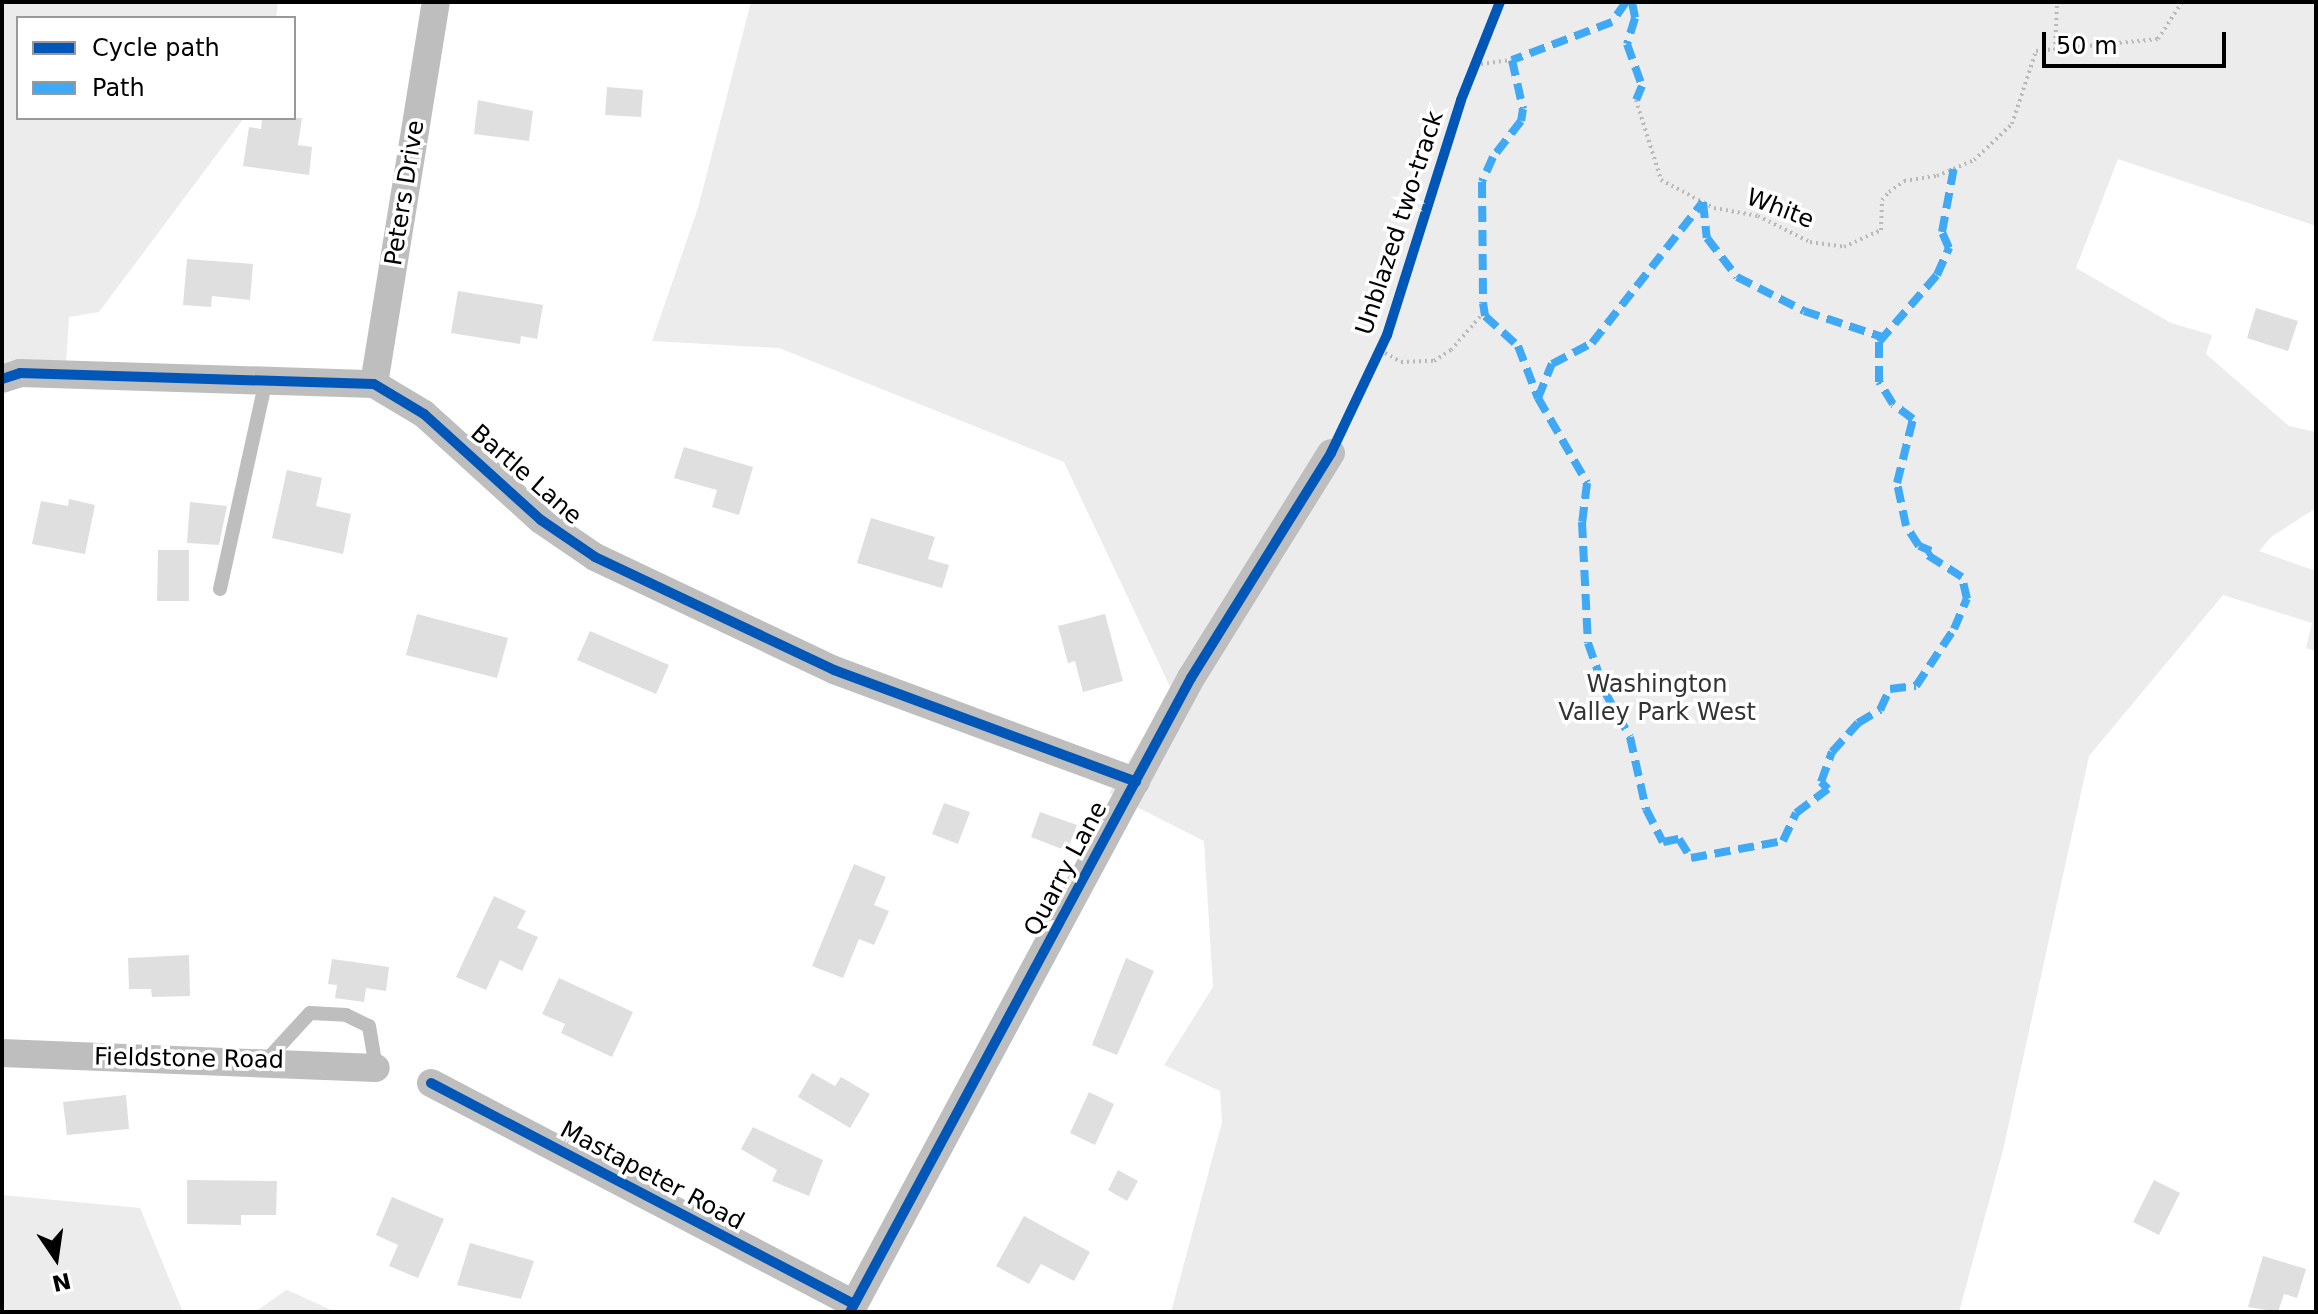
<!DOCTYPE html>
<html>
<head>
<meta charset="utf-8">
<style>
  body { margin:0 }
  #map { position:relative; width:2318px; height:1314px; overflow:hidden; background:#fff; font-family:"DejaVu Sans",sans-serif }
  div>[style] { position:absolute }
  .green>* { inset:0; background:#ececec }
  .building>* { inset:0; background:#dfdfdf }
  .path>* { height:4px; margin-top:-2px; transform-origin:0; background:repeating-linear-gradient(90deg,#b9b9b9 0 2px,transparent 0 6px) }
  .lane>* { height:14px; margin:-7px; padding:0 7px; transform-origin:7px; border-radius:7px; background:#bebebe }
  .street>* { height:28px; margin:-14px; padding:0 14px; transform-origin:14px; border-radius:14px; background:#bebebe }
  .quiet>* { height:8px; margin-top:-4px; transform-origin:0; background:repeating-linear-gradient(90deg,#3fa9f5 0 16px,transparent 0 24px) }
  .cycleway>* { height:10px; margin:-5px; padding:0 5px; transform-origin:5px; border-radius:5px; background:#0057b8 }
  span { translate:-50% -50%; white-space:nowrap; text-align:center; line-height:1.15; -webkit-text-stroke:7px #fff; paint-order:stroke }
  .street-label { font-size:24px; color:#000 }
  .park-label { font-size:24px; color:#333 }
  .frame { position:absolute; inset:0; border:4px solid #000; pointer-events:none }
  .legend { position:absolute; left:16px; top:16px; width:280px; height:104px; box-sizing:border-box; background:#fff; border:2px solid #999; margin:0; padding:10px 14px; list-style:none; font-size:24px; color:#000 }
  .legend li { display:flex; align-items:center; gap:16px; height:40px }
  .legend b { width:40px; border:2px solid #999 }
  .north { position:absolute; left:16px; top:1218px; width:80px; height:80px; -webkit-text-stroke:6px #fff; paint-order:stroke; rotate:167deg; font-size:22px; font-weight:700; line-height:32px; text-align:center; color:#000 }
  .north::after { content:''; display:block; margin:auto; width:28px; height:36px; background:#000; clip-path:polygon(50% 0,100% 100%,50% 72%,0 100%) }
  .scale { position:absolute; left:2042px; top:32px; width:184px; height:36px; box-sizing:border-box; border:4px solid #000; border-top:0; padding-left:10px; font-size:24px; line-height:28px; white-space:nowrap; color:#000; -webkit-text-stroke:6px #fff; paint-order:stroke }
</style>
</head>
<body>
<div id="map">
  <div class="green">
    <i style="clip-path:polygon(2px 2px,278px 2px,276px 18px,18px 18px,18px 118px,244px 118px,99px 312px,69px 317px,66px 363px,2px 376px)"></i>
    <i style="clip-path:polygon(751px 2px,2316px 2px,2316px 226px,2118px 159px,2076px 268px,2171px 323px,2212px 335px,2206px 354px,2289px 426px,2316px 432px,2316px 508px,2271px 537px,2259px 551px,2316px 571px,2316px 651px,2306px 648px,2312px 623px,2223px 595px,2089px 756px,2003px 1150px,1959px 1312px,1171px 1312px,1222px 1122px,1220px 1091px,1164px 1065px,1213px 987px,1204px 841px,1109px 793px,1172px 691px,1064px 462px,779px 348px,652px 341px,698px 208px)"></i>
    <i style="clip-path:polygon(2px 1195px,140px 1208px,183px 1312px,2px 1312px)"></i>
    <i style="clip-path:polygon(286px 1290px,287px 1290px,336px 1312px,255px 1312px)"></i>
  </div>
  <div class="building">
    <i style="clip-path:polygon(607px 87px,643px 90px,641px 117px,605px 115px)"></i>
    <i style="clip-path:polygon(478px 100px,533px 111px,529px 141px,474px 134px)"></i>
    <i style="clip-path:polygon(262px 118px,302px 118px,298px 145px,312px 147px,309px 175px,243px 166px,249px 127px,261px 129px)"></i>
    <i style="clip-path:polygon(187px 259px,253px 264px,250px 300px,212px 296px,211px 307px,183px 305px)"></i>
    <i style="clip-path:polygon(458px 291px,543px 305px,537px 339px,521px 336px,520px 344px,451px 333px)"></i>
    <i style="clip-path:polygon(2256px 308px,2298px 321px,2288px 351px,2247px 338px)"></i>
    <i style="clip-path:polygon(684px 447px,753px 467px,739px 515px,712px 507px,717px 490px,674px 478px)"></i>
    <i style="clip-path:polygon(287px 470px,322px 478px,316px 506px,351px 514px,343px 554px,272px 538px)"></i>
    <i style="clip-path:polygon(69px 499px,95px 505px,85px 554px,32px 544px,41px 501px,68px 506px)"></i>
    <i style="clip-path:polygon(190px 502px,227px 506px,219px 545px,187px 543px)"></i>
    <i style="clip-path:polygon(871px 518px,935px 537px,928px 559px,949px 565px,942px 588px,857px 563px)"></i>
    <i style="clip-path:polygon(158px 550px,189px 550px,189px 601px,157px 601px)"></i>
    <i style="clip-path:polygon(417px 614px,508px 638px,497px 678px,406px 655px)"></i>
    <i style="clip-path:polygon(1105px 614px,1123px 681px,1083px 692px,1075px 661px,1068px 663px,1058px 626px)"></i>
    <i style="clip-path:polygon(590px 631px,669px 665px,656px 694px,577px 660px)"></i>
    <i style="clip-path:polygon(944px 803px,970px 812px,958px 844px,932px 834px)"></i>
    <i style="clip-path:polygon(1040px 812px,1077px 825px,1067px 851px,1031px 837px)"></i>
    <i style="clip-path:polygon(854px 864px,886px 877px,874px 905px,889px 911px,874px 945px,859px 939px,843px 978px,812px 966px)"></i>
    <i style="clip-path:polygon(494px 896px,526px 911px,517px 928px,538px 937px,522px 971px,500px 960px,486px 990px,456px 977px)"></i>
    <i style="clip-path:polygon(189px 955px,190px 996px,152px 997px,151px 989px,129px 989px,128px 958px)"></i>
    <i style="clip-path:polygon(1126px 958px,1154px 971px,1117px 1055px,1092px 1045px)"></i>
    <i style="clip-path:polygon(332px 959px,389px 967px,386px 991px,366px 988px,364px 1002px,335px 998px,337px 985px,328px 984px)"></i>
    <i style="clip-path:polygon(559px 978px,633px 1012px,612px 1057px,561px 1033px,565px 1024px,542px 1014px)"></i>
    <i style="clip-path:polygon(812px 1073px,835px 1086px,841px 1077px,870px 1094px,850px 1128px,798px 1097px)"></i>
    <i style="clip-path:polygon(1089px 1092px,1114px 1104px,1095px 1145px,1070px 1133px)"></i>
    <i style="clip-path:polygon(126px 1095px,129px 1129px,67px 1135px,63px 1102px)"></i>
    <i style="clip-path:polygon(753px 1127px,823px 1160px,809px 1196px,772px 1181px,777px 1170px,741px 1149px)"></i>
    <i style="clip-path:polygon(1118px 1170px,1138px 1181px,1127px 1201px,1108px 1190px)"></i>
    <i style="clip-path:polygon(187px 1180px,277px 1181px,276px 1215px,241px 1215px,241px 1225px,187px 1224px)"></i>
    <i style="clip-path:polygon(2154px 1180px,2180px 1193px,2159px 1235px,2133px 1222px)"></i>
    <i style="clip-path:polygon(392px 1197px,444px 1219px,418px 1278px,389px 1266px,398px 1245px,376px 1235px)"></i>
    <i style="clip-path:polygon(1024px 1216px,1090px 1252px,1074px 1281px,1041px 1264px,1029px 1284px,996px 1266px)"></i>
    <i style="clip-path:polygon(470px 1243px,534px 1261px,521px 1299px,457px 1285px)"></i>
    <i style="clip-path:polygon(2263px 1256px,2306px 1269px,2297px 1298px,2284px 1294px,2278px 1312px,2248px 1307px)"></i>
  </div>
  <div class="path">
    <i style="left:2055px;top:50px;width:48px;rotate:-87.6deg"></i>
    <i style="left:1475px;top:65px;width:37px;rotate:-8deg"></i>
    <i style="left:1636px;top:100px;width:84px;rotate:72.6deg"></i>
    <i style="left:1661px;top:180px;width:60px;rotate:27.8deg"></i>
    <i style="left:1714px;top:208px;width:45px;rotate:10.3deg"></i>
    <i style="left:1758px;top:216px;width:58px;rotate:26.6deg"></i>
    <i style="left:1810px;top:242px;width:34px;rotate:8deg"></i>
    <i style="left:1844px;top:247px;width:41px;rotate:-24.7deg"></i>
    <i style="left:1881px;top:230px;width:30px;rotate:-88deg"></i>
    <i style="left:1882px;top:200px;width:11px;rotate:-49deg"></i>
    <i style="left:1889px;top:192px;width:19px;rotate:-36deg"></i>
    <i style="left:1904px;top:181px;width:33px;rotate:-9deg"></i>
    <i style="left:1937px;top:176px;width:40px;rotate:-23.4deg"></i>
    <i style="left:1974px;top:160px;width:52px;rotate:-43.5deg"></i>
    <i style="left:2012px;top:124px;width:77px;rotate:-71.8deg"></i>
    <i style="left:2036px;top:51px;width:123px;rotate:-5.6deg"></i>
    <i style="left:2158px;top:39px;width:44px;rotate:-57deg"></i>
    <i style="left:1380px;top:350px;width:24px;rotate:30deg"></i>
    <i style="left:1401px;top:362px;width:33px;rotate:-2deg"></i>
    <i style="left:1434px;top:361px;width:20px;rotate:-33deg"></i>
    <i style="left:1451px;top:350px;width:50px;rotate:-49deg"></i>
  </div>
  <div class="lane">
    <i style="left:220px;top:589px;width:215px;rotate:-77.6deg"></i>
    <i style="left:264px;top:1063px;width:68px;rotate:-47.4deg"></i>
    <i style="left:310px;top:1013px;width:36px;rotate:3deg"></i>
    <i style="left:346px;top:1015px;width:25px;rotate:26deg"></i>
    <i style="left:369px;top:1026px;width:43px;rotate:80.5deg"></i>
  </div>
  <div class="street">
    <i style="left:2px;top:379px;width:19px;rotate:-18deg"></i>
    <i style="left:20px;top:373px;width:354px;rotate:1.8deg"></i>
    <i style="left:374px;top:384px;width:58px;rotate:31deg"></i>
    <i style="left:424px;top:414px;width:158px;rotate:42.2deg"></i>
    <i style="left:541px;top:520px;width:65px;rotate:34.4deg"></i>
    <i style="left:595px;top:557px;width:264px;rotate:25.3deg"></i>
    <i style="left:834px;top:670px;width:322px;rotate:20.3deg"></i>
    <i style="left:374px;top:384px;width:387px;rotate:-80.8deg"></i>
    <i style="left:2px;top:1053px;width:374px;rotate:2.3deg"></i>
    <i style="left:431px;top:1083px;width:477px;rotate:27.6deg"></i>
    <i style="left:850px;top:1312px;width:720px;rotate:-61.73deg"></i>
    <i style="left:1191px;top:678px;width:265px;rotate:-58.1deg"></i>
  </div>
  <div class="quiet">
    <i style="left:1626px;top:2px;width:24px;rotate:125deg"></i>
    <i style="left:1612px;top:22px;width:107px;rotate:159.2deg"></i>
    <i style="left:1512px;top:60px;width:50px;rotate:77.3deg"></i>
    <i style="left:1523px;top:109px;width:12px;rotate:99deg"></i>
    <i style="left:1521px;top:121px;width:46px;rotate:127.9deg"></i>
    <i style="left:1493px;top:157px;width:27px;rotate:114deg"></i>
    <i style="left:1482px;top:182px;width:121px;rotate:89.5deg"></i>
    <i style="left:1483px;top:303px;width:13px;rotate:81deg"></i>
    <i style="left:1485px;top:316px;width:45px;rotate:42.3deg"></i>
    <i style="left:1518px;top:346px;width:56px;rotate:69deg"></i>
    <i style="left:1538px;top:398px;width:98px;rotate:60deg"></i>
    <i style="left:1587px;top:483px;width:39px;rotate:97deg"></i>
    <i style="left:1582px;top:522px;width:121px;rotate:87.2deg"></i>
    <i style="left:1588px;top:643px;width:54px;rotate:70.6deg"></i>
    <i style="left:1606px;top:694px;width:49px;rotate:60.8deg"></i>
    <i style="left:1630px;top:737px;width:74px;rotate:77.5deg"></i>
    <i style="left:1646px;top:809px;width:37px;rotate:63deg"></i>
    <i style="left:1663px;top:842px;width:16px;rotate:-11deg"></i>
    <i style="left:1679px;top:839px;width:22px;rotate:58deg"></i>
    <i style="left:1691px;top:858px;width:94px;rotate:-10.5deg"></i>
    <i style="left:1783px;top:841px;width:31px;rotate:-65deg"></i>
    <i style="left:1796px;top:813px;width:40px;rotate:-37deg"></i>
    <i style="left:1828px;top:789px;width:10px;rotate:-135deg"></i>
    <i style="left:1821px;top:782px;width:32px;rotate:-70deg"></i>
    <i style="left:1832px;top:752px;width:39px;rotate:-48deg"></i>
    <i style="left:1858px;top:723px;width:26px;rotate:-31deg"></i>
    <i style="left:1880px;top:710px;width:23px;rotate:-65deg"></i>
    <i style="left:1890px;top:689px;width:26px;rotate:-7deg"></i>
    <i style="left:1916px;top:686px;width:69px;rotate:-56.3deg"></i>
    <i style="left:1954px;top:629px;width:33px;rotate:-67deg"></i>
    <i style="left:1967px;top:599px;width:23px;rotate:-103deg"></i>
    <i style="left:1962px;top:577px;width:43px;rotate:-147.4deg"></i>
    <i style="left:1926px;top:554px;width:6px;rotate:-31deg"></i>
    <i style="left:1931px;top:551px;width:13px;rotate:-157deg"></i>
    <i style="left:1919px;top:546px;width:24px;rotate:-123deg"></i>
    <i style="left:1906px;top:526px;width:44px;rotate:-101.8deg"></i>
    <i style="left:1897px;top:483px;width:66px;rotate:-76deg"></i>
    <i style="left:1913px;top:419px;width:25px;rotate:-143deg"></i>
    <i style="left:1893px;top:404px;width:26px;rotate:-122deg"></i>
    <i style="left:1879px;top:382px;width:40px;rotate:-90deg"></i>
    <i style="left:1879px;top:342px;width:89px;rotate:-49.1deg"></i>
    <i style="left:1937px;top:275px;width:30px;rotate:-66deg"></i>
    <i style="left:1949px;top:248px;width:17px;rotate:-114deg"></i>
    <i style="left:1942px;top:232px;width:66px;rotate:-79.5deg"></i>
    <i style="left:1632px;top:2px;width:16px;rotate:79deg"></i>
    <i style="left:1635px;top:18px;width:27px;rotate:107deg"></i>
    <i style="left:1627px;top:44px;width:45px;rotate:70.3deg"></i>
    <i style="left:1642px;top:86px;width:15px;rotate:113deg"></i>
    <i style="left:1703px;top:202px;width:36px;rotate:84deg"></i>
    <i style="left:1707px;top:238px;width:49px;rotate:52.4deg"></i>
    <i style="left:1737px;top:277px;width:75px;rotate:26.9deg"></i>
    <i style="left:1804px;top:311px;width:82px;rotate:18.4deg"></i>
    <i style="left:1538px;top:398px;width:37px;rotate:-68deg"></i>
    <i style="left:1552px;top:364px;width:45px;rotate:-27.7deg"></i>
    <i style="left:1592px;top:343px;width:179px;rotate:-51.8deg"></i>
  </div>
  <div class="cycleway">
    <i style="left:2px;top:379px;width:19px;rotate:-18deg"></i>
    <i style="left:20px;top:373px;width:354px;rotate:1.8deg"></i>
    <i style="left:374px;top:384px;width:58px;rotate:31deg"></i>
    <i style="left:424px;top:414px;width:158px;rotate:42.2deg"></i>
    <i style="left:541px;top:520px;width:65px;rotate:34.4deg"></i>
    <i style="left:595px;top:557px;width:264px;rotate:25.3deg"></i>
    <i style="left:834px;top:670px;width:322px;rotate:20.3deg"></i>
    <i style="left:431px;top:1083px;width:477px;rotate:27.6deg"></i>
    <i style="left:850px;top:1312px;width:720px;rotate:-61.73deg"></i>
    <i style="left:1191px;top:678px;width:265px;rotate:-58.1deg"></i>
    <i style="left:1331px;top:453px;width:131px;rotate:-64.6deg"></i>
    <i style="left:1387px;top:335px;width:246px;rotate:-72.5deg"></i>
    <i style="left:1461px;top:100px;width:105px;rotate:-68.3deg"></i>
  </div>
  <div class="street-label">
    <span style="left:405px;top:193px;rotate:-81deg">Peters Drive</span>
    <span style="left:1780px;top:209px;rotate:21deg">White</span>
    <span style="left:1400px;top:223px;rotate:-72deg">Unblazed two-track</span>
    <span style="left:526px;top:475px;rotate:41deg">Bartle Lane</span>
    <span style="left:1066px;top:869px;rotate:-62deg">Quarry Lane</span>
    <span style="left:189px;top:1059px;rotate:1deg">Fieldstone Road</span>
    <span style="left:652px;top:1176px;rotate:28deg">Mastapeter Road</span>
  </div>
  <div class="park-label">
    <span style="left:1657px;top:699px">Washington<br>Valley Park West</span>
  </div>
  <div class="frame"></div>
  <ul class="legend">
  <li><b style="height:10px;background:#0057b8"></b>Cycle path</li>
  <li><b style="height:10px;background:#3fa9f5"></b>Path</li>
  </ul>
  <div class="north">N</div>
  <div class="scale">50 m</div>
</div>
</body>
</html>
